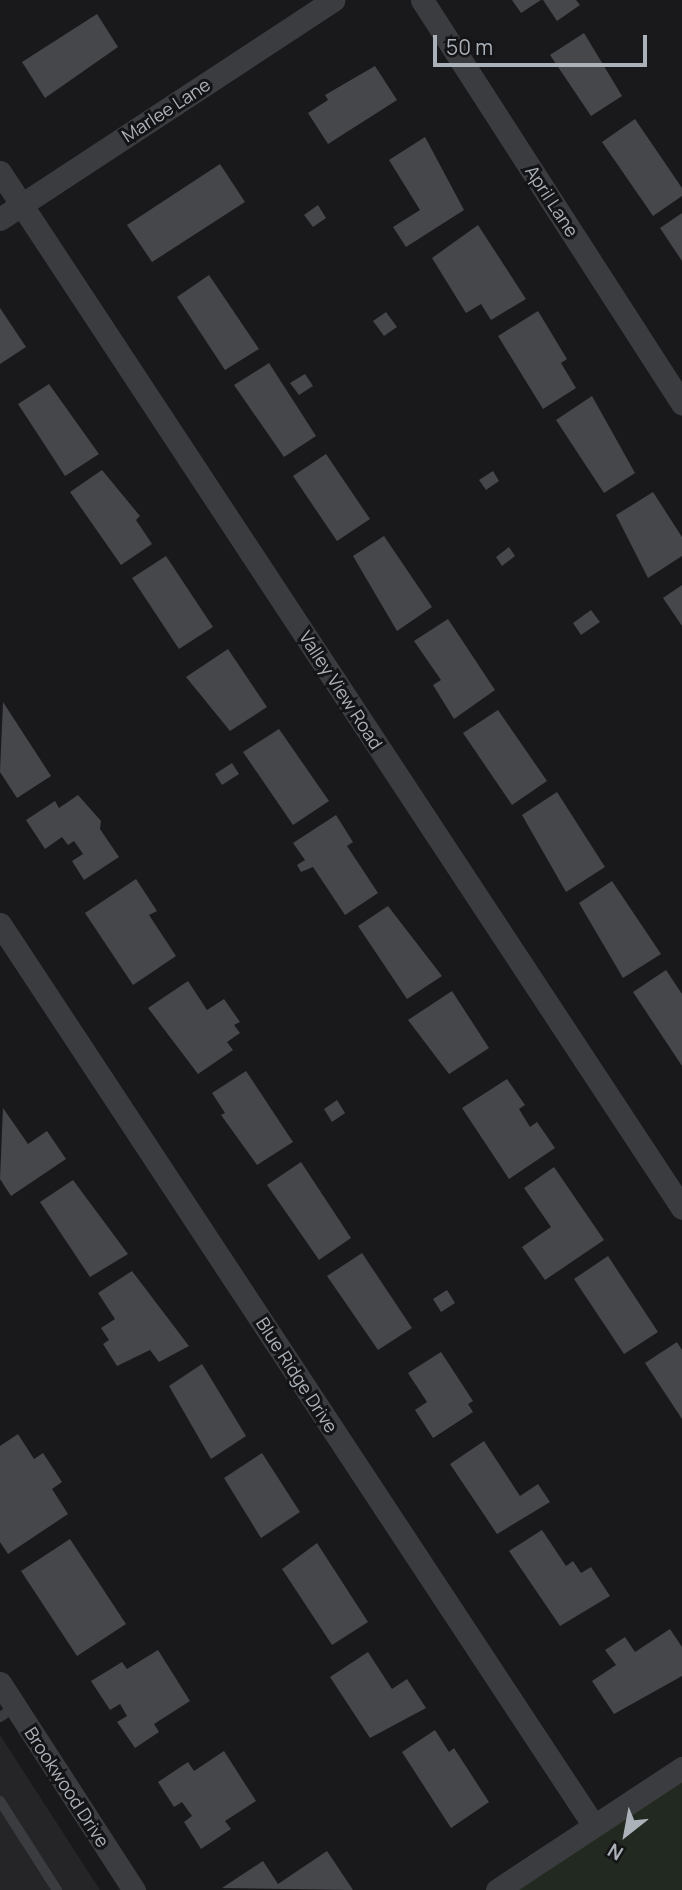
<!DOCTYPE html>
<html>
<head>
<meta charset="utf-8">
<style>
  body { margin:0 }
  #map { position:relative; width:682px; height:1890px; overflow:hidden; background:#19191b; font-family:Manrope,sans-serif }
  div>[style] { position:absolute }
  .built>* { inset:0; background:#252528 }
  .green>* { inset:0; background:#212921 }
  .building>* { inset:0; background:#46474b }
  .lane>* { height:10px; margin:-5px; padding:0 5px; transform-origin:5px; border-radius:5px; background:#3a3c40 }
  .street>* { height:23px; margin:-11.5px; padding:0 11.5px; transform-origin:11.5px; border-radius:11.5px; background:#3a3c40 }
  span { translate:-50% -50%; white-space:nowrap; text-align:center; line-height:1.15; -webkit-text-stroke:6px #141416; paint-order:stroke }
  .street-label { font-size:18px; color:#acb2ba }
  .north { position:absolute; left:591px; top:1799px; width:70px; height:70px; -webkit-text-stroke:5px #141416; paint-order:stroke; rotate:211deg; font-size:19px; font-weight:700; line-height:28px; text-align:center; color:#acb2ba }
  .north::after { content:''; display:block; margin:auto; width:24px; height:32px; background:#acb2ba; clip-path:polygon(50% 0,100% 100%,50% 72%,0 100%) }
  .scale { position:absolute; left:433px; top:35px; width:214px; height:32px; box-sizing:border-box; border:4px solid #acb2ba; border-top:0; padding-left:9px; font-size:21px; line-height:24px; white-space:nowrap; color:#acb2ba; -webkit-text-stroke:5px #141416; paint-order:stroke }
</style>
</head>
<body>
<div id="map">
  <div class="built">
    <i style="clip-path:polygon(0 1735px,100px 1890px,0 1890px)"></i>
  </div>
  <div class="green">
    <i style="clip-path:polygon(682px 1775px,682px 1890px,502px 1890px)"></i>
  </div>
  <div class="building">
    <i style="clip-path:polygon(512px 0,541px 0,521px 13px)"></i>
    <i style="clip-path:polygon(543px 0,576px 0,580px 5px,557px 21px)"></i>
    <i style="clip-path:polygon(97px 14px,118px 47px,45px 98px,22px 62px)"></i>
    <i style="clip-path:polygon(584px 33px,622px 96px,591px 116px,550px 55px)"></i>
    <i style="clip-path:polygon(375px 66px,397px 100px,328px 144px,308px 113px,328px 100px,325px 95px)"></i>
    <i style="clip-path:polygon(635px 119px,682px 188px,682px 196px,653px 216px,602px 142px)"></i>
    <i style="clip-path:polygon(425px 137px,464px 210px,406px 247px,393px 227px,420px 210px,389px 160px)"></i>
    <i style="clip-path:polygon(220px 164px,245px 202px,152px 262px,127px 225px)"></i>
    <i style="clip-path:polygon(318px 205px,326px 218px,313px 227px,304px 215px)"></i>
    <i style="clip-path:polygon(682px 213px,682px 261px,660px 228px)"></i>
    <i style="clip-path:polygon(478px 225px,526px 299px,491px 320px,481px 304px,466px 313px,432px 258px)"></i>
    <i style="clip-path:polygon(209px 275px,259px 349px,225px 370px,177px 297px)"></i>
    <i style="clip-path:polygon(0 308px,26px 347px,0 364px)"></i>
    <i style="clip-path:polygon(538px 311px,567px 359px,561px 363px,576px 388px,543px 409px,498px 336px)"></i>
    <i style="clip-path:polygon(386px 312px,397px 327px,384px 336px,373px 321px)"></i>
    <i style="clip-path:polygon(269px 363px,316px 436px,284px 457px,234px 385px)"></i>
    <i style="clip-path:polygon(305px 374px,313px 386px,299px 395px,290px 383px)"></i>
    <i style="clip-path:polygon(49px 384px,99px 454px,65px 476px,18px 404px)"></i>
    <i style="clip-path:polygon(592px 396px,635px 473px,604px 493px,556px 420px)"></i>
    <i style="clip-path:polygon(326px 454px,370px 519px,337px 541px,293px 476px)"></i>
    <i style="clip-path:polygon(102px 470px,140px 516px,136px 520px,152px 544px,121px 565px,70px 492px)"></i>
    <i style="clip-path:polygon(493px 471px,499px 481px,486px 490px,479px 480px)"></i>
    <i style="clip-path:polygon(653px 492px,682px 537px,682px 556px,648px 578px,616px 515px)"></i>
    <i style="clip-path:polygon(384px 536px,432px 607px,397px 631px,353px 556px)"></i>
    <i style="clip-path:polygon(509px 547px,515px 556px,502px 566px,496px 557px)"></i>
    <i style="clip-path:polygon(166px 556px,213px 627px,179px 649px,132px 578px)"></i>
    <i style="clip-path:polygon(682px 585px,682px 626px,663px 598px)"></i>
    <i style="clip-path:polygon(591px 610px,600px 622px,581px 635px,573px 623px)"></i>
    <i style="clip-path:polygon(448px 619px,495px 690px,454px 719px,433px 685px,441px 680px,414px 641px)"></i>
    <i style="clip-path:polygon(228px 649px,267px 707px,230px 731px,186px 677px)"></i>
    <i style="clip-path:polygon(3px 702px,51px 776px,17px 798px,0 772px)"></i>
    <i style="clip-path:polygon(498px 710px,547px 781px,512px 805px,463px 733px)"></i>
    <i style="clip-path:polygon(279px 729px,329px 801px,293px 825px,243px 752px)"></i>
    <i style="clip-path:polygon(232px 763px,239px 774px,222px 785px,215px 774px)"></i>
    <i style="clip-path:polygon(557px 792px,605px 867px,566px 892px,522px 815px)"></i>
    <i style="clip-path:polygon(78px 795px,101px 821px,100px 829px,119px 857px,84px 880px,72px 861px,83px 854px,74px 841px,68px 845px,62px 837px,45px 849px,26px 820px,55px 801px,59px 808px)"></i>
    <i style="clip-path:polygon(336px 815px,353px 842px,347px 846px,378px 893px,345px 915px,313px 867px,301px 872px,297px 865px,305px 860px,293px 843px)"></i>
    <i style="clip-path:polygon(136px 879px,157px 911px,149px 915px,176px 956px,133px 985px,85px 913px)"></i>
    <i style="clip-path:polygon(612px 881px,661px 954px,623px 978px,579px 903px)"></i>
    <i style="clip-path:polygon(388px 906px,442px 976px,407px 999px,358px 926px)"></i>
    <i style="clip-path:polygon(666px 970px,682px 994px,682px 1066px,633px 992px)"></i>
    <i style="clip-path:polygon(188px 981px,207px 1010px,224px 999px,240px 1022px,234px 1025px,240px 1033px,227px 1042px,233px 1050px,198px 1074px,148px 1008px)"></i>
    <i style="clip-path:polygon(452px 991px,489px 1048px,449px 1074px,408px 1020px)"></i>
    <i style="clip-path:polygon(246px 1071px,293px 1142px,257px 1165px,221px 1115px,225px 1113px,212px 1093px)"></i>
    <i style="clip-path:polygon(507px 1079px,525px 1105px,519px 1109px,530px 1127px,537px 1122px,555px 1148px,509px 1179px,462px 1108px)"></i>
    <i style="clip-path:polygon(337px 1100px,345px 1113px,332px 1122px,324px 1109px)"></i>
    <i style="clip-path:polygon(3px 1108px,28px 1144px,47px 1131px,66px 1159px,11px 1196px,0 1179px)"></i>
    <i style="clip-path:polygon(301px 1162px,351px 1238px,319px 1260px,267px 1185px)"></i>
    <i style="clip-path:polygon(554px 1167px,604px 1240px,545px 1280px,522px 1247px,551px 1227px,524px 1188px)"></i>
    <i style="clip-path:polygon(73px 1180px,128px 1254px,90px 1277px,40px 1202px)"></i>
    <i style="clip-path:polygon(362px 1253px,412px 1328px,378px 1350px,327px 1276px)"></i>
    <i style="clip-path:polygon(608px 1256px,658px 1332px,624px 1354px,574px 1279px)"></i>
    <i style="clip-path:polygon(132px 1271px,189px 1346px,159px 1362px,150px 1350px,117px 1366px,103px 1344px,109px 1340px,101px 1328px,115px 1319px,98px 1293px)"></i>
    <i style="clip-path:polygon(447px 1290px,455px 1303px,441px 1312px,433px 1299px)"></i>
    <i style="clip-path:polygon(677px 1342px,682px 1350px,682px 1419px,645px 1363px)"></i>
    <i style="clip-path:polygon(441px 1352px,473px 1401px,468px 1404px,473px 1412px,433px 1438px,415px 1410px,427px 1402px,408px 1373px)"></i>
    <i style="clip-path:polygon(202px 1364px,246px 1436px,211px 1459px,169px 1386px)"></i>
    <i style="clip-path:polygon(18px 1434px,34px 1459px,43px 1453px,62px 1482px,52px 1489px,68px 1514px,8px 1554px,0 1542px,0 1446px)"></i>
    <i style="clip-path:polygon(484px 1441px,520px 1496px,538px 1484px,550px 1502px,497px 1534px,450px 1464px)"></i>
    <i style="clip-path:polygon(262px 1453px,300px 1512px,261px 1538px,224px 1478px)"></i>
    <i style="clip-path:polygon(542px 1530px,566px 1566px,573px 1561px,581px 1573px,591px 1567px,610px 1596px,560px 1626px,509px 1551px)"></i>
    <i style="clip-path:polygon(70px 1539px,126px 1624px,77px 1656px,21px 1571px)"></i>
    <i style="clip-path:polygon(317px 1543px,368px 1622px,332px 1645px,282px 1569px)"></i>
    <i style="clip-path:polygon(670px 1629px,682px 1647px,682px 1676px,614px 1714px,592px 1681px,616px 1665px,605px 1650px,625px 1637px,635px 1652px)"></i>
    <i style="clip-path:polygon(158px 1650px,190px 1701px,154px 1724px,159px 1732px,135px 1748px,117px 1722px,127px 1716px,120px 1704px,110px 1710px,91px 1681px,122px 1662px,127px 1669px)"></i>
    <i style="clip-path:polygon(368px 1652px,392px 1689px,407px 1679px,426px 1708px,370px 1738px,330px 1677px)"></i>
    <i style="clip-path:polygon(435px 1730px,449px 1752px,454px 1748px,489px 1802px,451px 1828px,402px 1752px)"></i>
    <i style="clip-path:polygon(224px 1751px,256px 1801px,225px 1821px,231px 1829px,201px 1849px,184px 1822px,192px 1816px,182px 1802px,174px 1807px,158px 1782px,188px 1762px,194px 1771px)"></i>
    <i style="clip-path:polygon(327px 1851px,353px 1890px,222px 1888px,263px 1861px,278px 1884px)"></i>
  </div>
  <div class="lane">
    <i style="left:0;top:1717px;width:18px;rotate:-34deg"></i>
    <i style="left:0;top:1801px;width:106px;rotate:57.4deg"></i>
  </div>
  <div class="street">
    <i style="left:422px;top:0;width:480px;rotate:57.2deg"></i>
    <i style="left:0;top:172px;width:1240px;rotate:56.64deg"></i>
    <i style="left:0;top:219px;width:399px;rotate:-33.3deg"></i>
    <i style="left:0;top:924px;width:1080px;rotate:56.63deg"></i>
    <i style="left:0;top:1683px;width:247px;rotate:57.1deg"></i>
    <i style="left:497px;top:1890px;width:222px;rotate:-33.4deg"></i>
  </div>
  <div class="street-label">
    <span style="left:166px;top:110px;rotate:-33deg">Marlee Lane</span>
    <span style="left:552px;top:201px;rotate:57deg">April Lane</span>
    <span style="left:341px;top:690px;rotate:57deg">Valley View Road</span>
    <span style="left:297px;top:1375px;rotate:57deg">Blue Ridge Drive</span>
    <span style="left:67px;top:1787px;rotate:57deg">Brookwood Drive</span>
  </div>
  <div class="north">N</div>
  <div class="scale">50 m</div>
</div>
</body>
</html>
